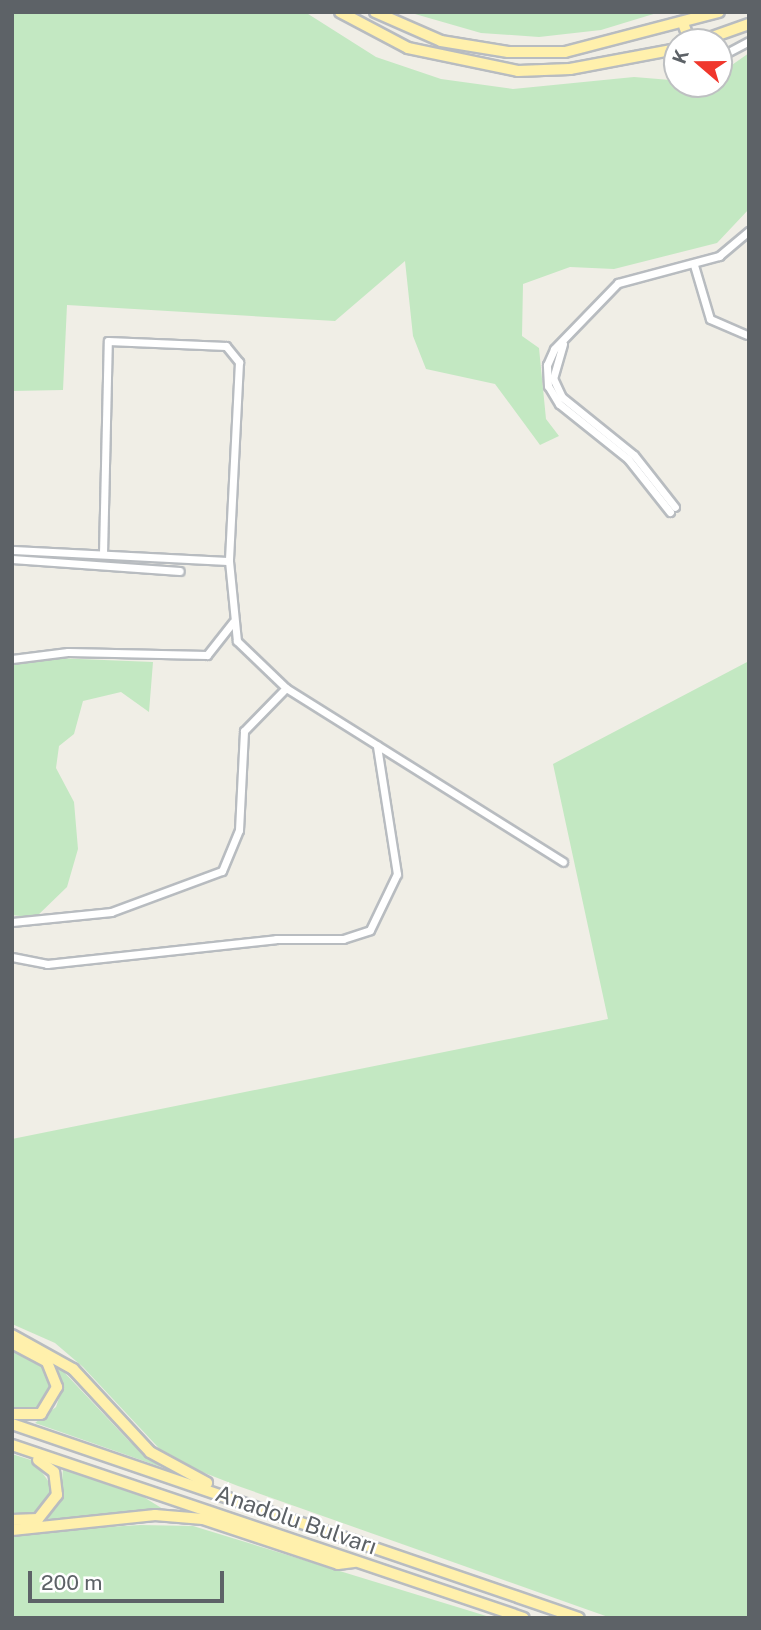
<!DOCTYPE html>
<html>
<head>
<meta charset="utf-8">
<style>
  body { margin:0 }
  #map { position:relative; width:761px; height:1630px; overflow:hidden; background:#f0eee6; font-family:"Public Sans",sans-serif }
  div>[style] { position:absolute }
  .green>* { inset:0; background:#c3e8c2 }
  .roads { filter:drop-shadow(2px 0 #b8bcc0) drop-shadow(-2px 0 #b8bcc0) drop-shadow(0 2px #b8bcc0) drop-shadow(0 -2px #b8bcc0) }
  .minor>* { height:7px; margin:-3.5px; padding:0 3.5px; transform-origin:3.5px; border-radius:3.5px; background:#fff }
  .primary>* { height:10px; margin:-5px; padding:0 5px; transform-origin:5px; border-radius:5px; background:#fff0ac }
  span { translate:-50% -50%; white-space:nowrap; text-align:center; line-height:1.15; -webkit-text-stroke:5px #fff; paint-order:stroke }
  .street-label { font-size:23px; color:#5d6267 }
  .frame { position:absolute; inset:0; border:14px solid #5d6267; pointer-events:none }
  .north { position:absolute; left:663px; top:28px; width:70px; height:70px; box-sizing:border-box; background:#fff; border:2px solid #bec0c2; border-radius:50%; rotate:290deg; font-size:19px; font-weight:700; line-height:28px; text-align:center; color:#5d6267 }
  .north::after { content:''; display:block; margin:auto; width:24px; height:32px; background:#f0372c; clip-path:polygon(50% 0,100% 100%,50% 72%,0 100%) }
  .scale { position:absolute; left:28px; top:1571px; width:196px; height:32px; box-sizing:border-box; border:4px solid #5d6267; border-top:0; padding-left:9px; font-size:21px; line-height:24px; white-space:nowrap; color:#5d6267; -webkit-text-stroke:5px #fff; paint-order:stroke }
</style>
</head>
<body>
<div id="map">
  <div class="green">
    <i style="clip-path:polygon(12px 12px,305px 12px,376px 57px,441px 79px,513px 89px,634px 77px,719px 84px,719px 74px,749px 53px,749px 209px,717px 243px,614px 269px,570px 267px,523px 284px,522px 336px,539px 348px,546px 419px,559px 436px,540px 445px,495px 384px,426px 369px,413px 336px,405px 261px,335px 321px,67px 305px,63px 390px,12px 391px)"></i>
    <i style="clip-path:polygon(408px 12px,660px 12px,601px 30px,539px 37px,481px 33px)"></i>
    <i style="clip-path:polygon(30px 657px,153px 662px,149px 712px,121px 692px,83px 701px,74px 734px,59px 746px,56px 768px,74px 802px,78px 849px,67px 887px,35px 918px,12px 915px,12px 666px)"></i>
    <i style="clip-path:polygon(749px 661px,749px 1618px,611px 1618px,238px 1486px,169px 1459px,83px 1367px,55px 1343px,12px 1324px,12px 1139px,608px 1019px,553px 764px)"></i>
    <i style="clip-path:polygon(12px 1351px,39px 1363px,52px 1382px,47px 1402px,37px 1410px,12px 1408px)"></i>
    <i style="clip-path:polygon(46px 1353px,128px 1440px,161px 1467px,35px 1423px,56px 1407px,62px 1389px)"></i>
    <i style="clip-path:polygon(12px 1454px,34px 1461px,51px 1485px,50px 1497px,34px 1514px,12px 1516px)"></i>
    <i style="clip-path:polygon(63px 1469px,142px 1496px,163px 1509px,41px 1524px,60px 1502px)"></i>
    <i style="clip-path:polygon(140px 1525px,193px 1526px,493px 1618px,12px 1618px,12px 1533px)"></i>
  </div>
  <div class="roads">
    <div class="minor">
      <i style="left:665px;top:52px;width:17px;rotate:45deg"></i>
      <i style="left:719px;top:57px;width:34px;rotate:-28deg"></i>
      <i style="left:694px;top:265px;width:56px;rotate:73.5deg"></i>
      <i style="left:710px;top:319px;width:40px;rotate:23.4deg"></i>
      <i style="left:563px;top:344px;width:35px;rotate:106deg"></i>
      <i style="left:553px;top:378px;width:21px;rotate:65deg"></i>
      <i style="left:562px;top:397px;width:92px;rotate:38.9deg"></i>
      <i style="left:634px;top:455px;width:66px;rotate:51.7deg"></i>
      <i style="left:670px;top:512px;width:68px;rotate:-128.4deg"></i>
      <i style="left:628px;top:459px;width:88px;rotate:-141.4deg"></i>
      <i style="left:559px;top:404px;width:21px;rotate:-121deg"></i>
      <i style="left:548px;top:386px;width:21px;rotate:-93deg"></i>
      <i style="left:547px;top:365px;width:17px;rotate:-66deg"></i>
      <i style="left:554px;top:349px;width:92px;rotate:-45.9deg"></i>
      <i style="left:618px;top:283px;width:105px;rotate:-15deg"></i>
      <i style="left:719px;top:256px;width:39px;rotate:-40deg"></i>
      <i style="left:12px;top:550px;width:217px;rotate:2.9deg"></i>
      <i style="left:103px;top:554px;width:213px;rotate:-88.7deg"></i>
      <i style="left:108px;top:341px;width:118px;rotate:2.4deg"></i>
      <i style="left:226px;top:346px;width:21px;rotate:51deg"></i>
      <i style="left:239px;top:362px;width:199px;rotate:92.9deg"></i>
      <i style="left:229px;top:561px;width:80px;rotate:84.3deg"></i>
      <i style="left:237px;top:641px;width:68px;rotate:43.8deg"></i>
      <i style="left:286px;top:688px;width:327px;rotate:32.1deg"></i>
      <i style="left:12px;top:559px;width:168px;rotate:4.1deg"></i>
      <i style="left:12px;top:659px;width:56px;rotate:-7.1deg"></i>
      <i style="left:68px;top:652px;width:139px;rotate:1.2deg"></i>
      <i style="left:207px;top:655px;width:42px;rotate:-51.8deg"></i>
      <i style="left:12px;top:922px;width:100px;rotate:-5.8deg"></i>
      <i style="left:111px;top:912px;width:118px;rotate:-20.3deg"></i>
      <i style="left:222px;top:871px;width:44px;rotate:-67.5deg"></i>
      <i style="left:239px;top:830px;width:99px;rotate:-87.1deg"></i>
      <i style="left:244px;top:731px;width:60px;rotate:-45.7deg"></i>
      <i style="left:12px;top:957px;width:36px;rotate:11deg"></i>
      <i style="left:47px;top:964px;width:230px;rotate:-6.2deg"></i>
      <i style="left:276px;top:939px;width:67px"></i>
      <i style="left:343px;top:939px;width:28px;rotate:-18deg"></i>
      <i style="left:370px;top:930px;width:62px;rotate:-64.3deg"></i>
      <i style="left:397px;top:874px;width:130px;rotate:-98.9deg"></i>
    </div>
    <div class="primary">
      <i style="left:340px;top:12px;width:77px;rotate:27.9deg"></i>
      <i style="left:408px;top:48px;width:112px;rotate:11.8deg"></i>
      <i style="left:518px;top:71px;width:52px;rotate:-2.2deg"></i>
      <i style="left:570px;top:69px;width:109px;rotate:-10.6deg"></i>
      <i style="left:375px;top:12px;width:72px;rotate:23.7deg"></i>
      <i style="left:441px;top:41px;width:68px;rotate:9.3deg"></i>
      <i style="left:508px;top:52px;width:57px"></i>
      <i style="left:565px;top:52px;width:159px;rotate:-14.6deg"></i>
      <i style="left:683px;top:23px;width:20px;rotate:70deg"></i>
      <i style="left:698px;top:42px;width:54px;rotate:-19.4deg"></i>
      <i style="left:12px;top:1335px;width:70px;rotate:29.1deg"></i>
      <i style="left:73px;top:1369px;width:113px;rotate:47.1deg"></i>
      <i style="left:150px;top:1452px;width:65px;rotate:28.5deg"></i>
      <i style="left:12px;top:1343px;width:40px;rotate:28deg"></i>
      <i style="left:47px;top:1362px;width:27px;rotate:68deg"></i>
      <i style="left:57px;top:1387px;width:31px;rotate:121deg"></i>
      <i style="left:41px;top:1414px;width:29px;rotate:180deg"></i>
      <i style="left:12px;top:1424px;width:599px;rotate:18.89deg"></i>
      <i style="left:12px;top:1445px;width:540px;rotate:18.67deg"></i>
      <i style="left:12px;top:1520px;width:26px;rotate:-2deg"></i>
      <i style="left:38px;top:1519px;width:31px;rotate:-52deg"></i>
      <i style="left:57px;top:1495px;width:23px;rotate:-97deg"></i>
      <i style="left:54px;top:1472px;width:20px;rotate:-143deg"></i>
      <i style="left:12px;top:1530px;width:144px;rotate:-6deg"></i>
      <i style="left:155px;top:1515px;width:48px;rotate:4.8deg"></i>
      <i style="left:203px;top:1519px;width:142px;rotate:18.4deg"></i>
      <i style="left:338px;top:1564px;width:16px;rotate:-7deg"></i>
    </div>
  </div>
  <div class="street-label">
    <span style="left:296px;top:1520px;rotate:19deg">Anadolu Bulvarı</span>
  </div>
  <div class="frame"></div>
  <div class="north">K</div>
  <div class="scale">200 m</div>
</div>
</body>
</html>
